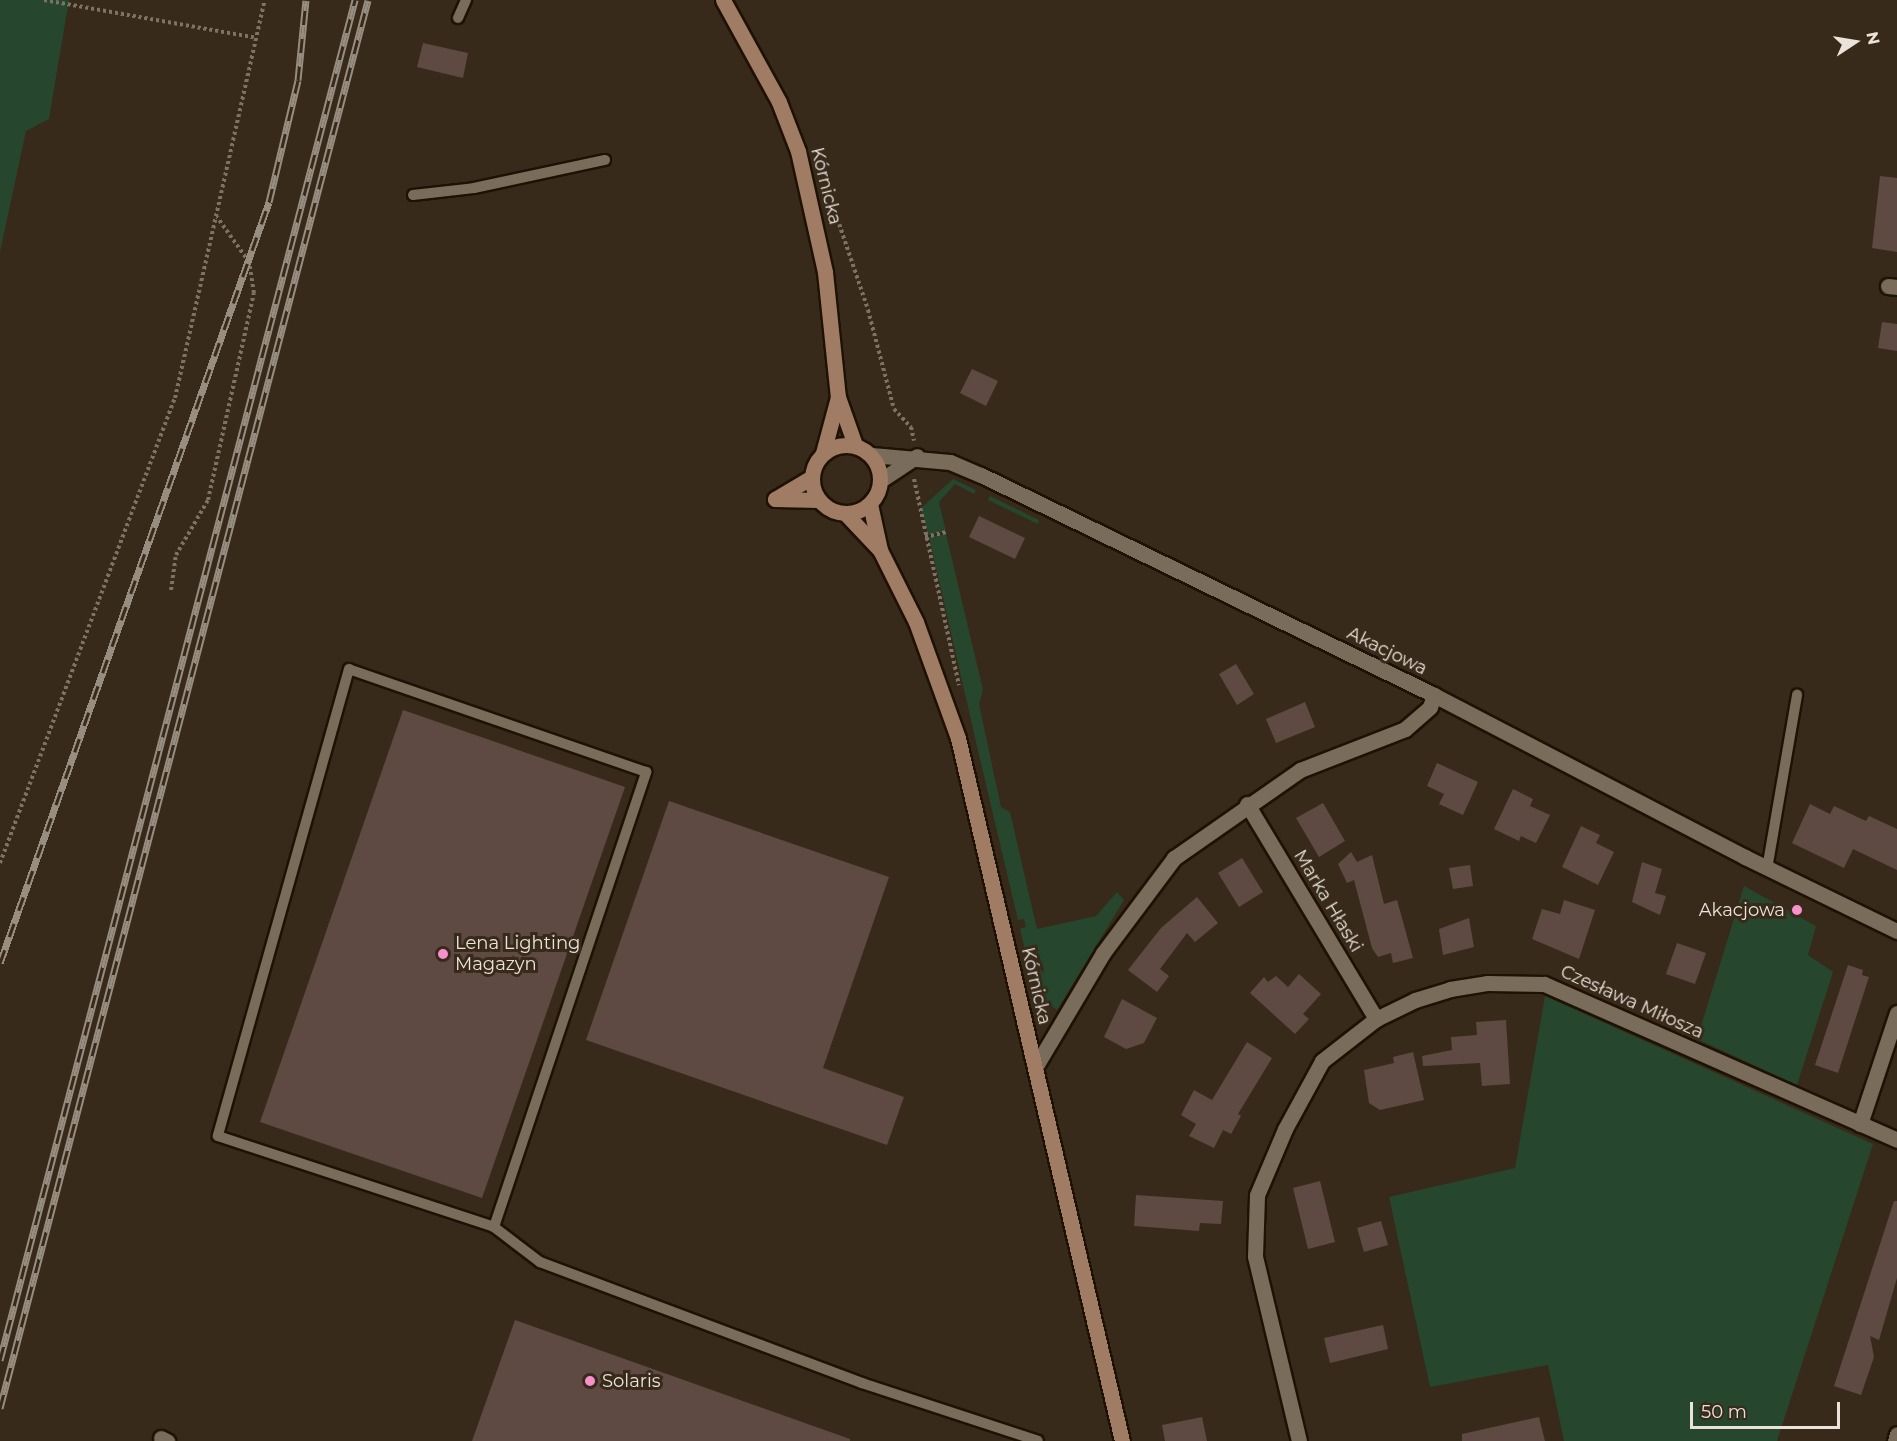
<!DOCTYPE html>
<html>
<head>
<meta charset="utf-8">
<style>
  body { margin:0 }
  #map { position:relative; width:1897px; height:1441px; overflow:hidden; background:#372a1b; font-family:Montserrat,sans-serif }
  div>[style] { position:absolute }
  .green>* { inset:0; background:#26462d }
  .building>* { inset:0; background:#5f4943 }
  .path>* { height:4px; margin-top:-2px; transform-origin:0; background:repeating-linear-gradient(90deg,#7e7265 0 3px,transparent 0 6px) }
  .roads { filter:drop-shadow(2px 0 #1e1204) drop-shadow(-2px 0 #1e1204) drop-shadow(0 2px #1e1204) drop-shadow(0 -2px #1e1204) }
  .lane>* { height:10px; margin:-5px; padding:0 5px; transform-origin:5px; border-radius:5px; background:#7a6c5a }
  .street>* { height:15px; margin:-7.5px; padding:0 7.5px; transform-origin:7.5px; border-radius:7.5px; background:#7a6c5a }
  .secondary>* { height:15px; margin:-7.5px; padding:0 7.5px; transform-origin:7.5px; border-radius:7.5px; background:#a17c64 }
  .secondary>.ring { margin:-7.5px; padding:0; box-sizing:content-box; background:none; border:15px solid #a17c64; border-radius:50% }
  .rail>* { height:7px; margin-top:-3.5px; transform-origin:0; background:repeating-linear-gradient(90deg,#372a1b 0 14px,#988d81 0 28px); box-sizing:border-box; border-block:2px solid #988d81 }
  .dots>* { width:16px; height:16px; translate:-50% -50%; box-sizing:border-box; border:3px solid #372a1b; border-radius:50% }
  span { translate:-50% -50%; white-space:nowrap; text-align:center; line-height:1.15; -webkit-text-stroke:6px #372a1b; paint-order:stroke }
  .street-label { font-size:18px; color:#ebe2d9 }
  .poi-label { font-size:18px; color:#ebe2d9 }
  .right { translate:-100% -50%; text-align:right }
  .left { translate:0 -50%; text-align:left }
  .north { position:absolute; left:1825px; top:12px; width:60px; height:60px; -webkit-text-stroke:4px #372a1b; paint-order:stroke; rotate:78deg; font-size:16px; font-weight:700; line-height:24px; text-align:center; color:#ebe2d9 }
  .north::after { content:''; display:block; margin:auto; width:21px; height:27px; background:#ebe2d9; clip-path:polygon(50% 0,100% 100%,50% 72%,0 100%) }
  .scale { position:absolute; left:1690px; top:1402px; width:150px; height:27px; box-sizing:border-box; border:3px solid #ebe2d9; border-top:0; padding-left:8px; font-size:18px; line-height:21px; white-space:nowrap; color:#ebe2d9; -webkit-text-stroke:4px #372a1b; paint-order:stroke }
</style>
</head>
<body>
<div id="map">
  <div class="green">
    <i style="clip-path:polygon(0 0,69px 0,49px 119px,26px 131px,0 252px)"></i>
    <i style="clip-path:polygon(953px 479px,976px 490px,974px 494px,955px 484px,939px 502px,946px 531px,928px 535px,921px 508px)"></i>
    <i style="clip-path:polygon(990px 496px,1039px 520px,1038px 524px,988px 500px)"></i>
    <i style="clip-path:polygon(946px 534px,983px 690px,979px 704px,1001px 807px,1010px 812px,1037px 929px,1096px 916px,1117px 892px,1124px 900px,1057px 1010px,1036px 995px,1020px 929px,1026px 927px,1024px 919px,1018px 920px,979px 755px,929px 537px)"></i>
    <i style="clip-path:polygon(1744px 886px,1816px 926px,1808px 955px,1833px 972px,1797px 1085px,1697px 1039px)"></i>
    <i style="clip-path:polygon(1545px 996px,1873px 1144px,1777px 1441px,1564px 1441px,1548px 1365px,1430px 1387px,1389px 1197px,1515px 1168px)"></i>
  </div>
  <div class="building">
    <i style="clip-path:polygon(423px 43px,468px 53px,463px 78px,417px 67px)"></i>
    <i style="clip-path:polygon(1880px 176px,1897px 178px,1897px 252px,1872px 248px)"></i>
    <i style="clip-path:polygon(1882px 322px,1897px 324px,1897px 351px,1878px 348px)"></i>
    <i style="clip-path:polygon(972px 369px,998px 381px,986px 406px,960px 393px)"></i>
    <i style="clip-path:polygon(979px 516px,1025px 538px,1015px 559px,969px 537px)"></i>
    <i style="clip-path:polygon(1236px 664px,1254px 694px,1237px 705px,1219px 674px)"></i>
    <i style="clip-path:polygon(1305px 702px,1315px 727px,1276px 743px,1266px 719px)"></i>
    <i style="clip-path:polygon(403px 710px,625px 787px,482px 1198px,260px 1122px)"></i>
    <i style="clip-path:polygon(1437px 763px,1478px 782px,1463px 815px,1439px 804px,1444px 794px,1427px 786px)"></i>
    <i style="clip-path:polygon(1513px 789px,1533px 799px,1530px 806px,1550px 815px,1536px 843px,1521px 836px,1519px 841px,1494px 829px)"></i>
    <i style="clip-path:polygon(669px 801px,889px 877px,823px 1068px,904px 1097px,887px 1145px,586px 1040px)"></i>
    <i style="clip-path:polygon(1323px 803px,1345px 841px,1319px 857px,1296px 818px)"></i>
    <i style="clip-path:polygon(1810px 804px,1830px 814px,1834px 806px,1866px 821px,1869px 816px,1897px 829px,1897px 870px,1853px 849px,1844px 868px,1792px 843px)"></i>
    <i style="clip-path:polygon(1581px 826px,1600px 835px,1596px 843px,1614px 852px,1598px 885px,1562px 867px)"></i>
    <i style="clip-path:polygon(1351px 852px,1357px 862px,1372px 855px,1384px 904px,1397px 900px,1413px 958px,1393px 963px,1391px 953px,1378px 957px,1372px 948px,1354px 880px,1347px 883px,1338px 864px)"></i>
    <i style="clip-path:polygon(1242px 858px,1263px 892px,1239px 907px,1218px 873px)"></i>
    <i style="clip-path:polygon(1642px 862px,1662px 869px,1655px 893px,1666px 896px,1660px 915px,1632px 902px)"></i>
    <i style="clip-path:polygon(1470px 865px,1473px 886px,1453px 889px,1449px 868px)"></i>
    <i style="clip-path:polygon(1197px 897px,1218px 923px,1195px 942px,1187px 933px,1160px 969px,1169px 976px,1157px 992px,1128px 970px,1161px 928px)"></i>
    <i style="clip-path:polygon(1564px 900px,1595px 910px,1579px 959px,1532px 939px,1542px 909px,1560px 914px)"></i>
    <i style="clip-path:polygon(1469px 918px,1474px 947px,1443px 955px,1439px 929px)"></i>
    <i style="clip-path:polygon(1677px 943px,1706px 953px,1695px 984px,1666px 974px)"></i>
    <i style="clip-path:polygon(1848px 965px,1863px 970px,1862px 975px,1869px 977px,1838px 1073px,1815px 1065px)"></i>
    <i style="clip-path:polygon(1299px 974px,1321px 994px,1303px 1014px,1309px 1019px,1295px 1034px,1250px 993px,1264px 977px,1268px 982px,1276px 976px,1288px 987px)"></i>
    <i style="clip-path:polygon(1122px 999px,1157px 1018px,1144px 1043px,1126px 1049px,1104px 1037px)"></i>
    <i style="clip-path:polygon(1506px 1020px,1510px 1084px,1482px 1086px,1480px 1063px,1423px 1066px,1422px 1056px,1452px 1050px,1451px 1037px,1477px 1035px,1476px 1022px)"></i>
    <i style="clip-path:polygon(1247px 1042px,1272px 1058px,1238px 1114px,1241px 1116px,1231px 1134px,1223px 1130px,1214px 1148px,1189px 1136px,1196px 1124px,1181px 1115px,1194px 1090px,1212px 1100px)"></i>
    <i style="clip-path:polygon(1413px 1052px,1424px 1100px,1380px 1110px,1369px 1103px,1364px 1070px,1394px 1063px,1393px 1057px)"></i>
    <i style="clip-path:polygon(1320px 1181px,1335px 1242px,1308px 1249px,1293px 1188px)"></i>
    <i style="clip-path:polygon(1136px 1195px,1223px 1201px,1221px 1224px,1200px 1223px,1199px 1231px,1134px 1226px)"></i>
    <i style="clip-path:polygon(1894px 1201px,1897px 1201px,1897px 1278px,1879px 1340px,1870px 1336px,1874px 1357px,1861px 1395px,1834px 1386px)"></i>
    <i style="clip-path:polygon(1381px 1221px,1388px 1245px,1364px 1252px,1357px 1228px)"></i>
    <i style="clip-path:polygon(515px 1320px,850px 1439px,850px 1441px,472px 1441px)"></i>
    <i style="clip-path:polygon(1383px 1325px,1388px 1349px,1330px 1363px,1324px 1338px)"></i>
    <i style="clip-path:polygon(1202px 1417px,1207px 1441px,1165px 1441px,1162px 1425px)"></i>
    <i style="clip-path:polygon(1539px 1417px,1545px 1441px,1462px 1441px,1462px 1434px)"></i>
  </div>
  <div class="path">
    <i style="left:44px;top:0;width:216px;rotate:10.1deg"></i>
    <i style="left:822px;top:173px;width:145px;rotate:71.4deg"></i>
    <i style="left:868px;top:310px;width:102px;rotate:75.3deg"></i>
    <i style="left:894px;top:409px;width:25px;rotate:47deg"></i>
    <i style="left:911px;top:427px;width:14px;rotate:78deg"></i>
    <i style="left:914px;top:479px;width:211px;rotate:77.7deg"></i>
    <i style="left:925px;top:537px;width:22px;rotate:-13deg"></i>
    <i style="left:171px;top:590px;width:35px;rotate:-82deg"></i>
    <i style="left:176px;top:555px;width:64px;rotate:-59.8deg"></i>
    <i style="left:208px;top:500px;width:212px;rotate:-77.5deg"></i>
    <i style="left:254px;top:293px;width:31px;rotate:-99deg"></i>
    <i style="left:249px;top:262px;width:55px;rotate:-125.4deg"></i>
    <i style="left:0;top:863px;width:497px;rotate:-69.4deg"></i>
    <i style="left:175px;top:398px;width:408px;rotate:-77.3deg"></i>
  </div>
  <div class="roads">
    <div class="lane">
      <i style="left:458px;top:18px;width:20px;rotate:-66deg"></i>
      <i style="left:413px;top:195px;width:61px;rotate:-6.5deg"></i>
      <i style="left:474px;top:188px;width:134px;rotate:-12.1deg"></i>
      <i style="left:1767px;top:869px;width:177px;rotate:-80.2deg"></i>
      <i style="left:494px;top:1227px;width:480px;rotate:-71.5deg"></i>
      <i style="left:646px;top:772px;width:314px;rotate:-160.9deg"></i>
      <i style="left:349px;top:669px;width:485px;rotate:105.7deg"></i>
      <i style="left:218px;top:1136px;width:291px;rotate:18.2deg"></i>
      <i style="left:494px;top:1227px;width:58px;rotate:37.3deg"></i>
      <i style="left:540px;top:1262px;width:344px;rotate:20.6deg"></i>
      <i style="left:862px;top:1383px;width:185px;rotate:18.2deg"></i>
    </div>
    <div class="street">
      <i style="left:1888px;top:286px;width:9px;rotate:6deg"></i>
      <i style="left:872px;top:455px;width:78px;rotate:5.1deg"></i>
      <i style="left:950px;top:462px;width:34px;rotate:23deg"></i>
      <i style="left:981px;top:475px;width:504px;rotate:25.9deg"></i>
      <i style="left:1434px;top:695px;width:351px;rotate:27.5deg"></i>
      <i style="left:1745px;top:857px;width:169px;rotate:26deg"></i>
      <i style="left:881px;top:480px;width:43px;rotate:-33.7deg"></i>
      <i style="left:1247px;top:804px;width:251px;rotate:59deg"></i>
      <i style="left:1036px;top:1066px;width:131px;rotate:-59.3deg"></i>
      <i style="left:1103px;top:953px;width:119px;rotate:-53.2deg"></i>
      <i style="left:1174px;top:858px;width:154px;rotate:-34.9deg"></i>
      <i style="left:1300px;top:770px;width:113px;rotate:-21.3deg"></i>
      <i style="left:1405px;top:729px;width:33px;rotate:-41deg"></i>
      <i style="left:1430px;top:707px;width:13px;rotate:-72deg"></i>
      <i style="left:1860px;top:1124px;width:117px;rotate:-71.6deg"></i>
      <i style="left:161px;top:1438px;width:7px;rotate:27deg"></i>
      <i style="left:1299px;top:1441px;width:190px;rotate:-103.4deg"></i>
      <i style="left:1255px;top:1256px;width:61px;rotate:-88.1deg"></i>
      <i style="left:1257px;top:1195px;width:72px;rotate:-67deg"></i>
      <i style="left:1285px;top:1129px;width:77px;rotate:-61.4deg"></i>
      <i style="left:1322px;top:1061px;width:68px;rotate:-37.9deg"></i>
      <i style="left:1376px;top:1019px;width:43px;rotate:-26deg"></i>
      <i style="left:1415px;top:1000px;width:37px;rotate:-17deg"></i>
      <i style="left:1450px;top:989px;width:37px;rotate:-9deg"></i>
      <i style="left:1487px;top:983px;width:57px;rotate:1deg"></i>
      <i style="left:1544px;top:984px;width:386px;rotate:23.8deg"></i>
      <i style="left:1895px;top:1441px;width:7px;rotate:-74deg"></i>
    </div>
    <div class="secondary">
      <i style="left:723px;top:0;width:116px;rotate:61.2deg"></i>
      <i style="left:779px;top:102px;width:53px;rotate:68.8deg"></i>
      <i style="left:798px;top:151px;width:124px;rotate:77.4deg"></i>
      <i style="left:825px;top:272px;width:126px;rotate:84.1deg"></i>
      <i style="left:838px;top:397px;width:51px;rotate:70.5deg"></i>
      <i class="ring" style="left:812px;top:445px;width:53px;height:53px"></i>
      <i style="left:823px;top:453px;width:58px;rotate:-75deg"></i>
      <i style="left:775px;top:499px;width:43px;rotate:1.3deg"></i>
      <i style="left:775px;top:499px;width:43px;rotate:-30.7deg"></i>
      <i style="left:870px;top:504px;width:47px;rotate:77.7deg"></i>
      <i style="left:880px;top:550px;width:80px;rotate:63.4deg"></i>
      <i style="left:916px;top:622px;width:123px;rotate:70.1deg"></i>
      <i style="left:958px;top:738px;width:722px;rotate:76.87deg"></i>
      <i style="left:845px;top:513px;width:51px;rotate:46.6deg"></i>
    </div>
  </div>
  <div class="rail">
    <i style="left:0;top:963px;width:807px;rotate:-70.53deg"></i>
    <i style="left:269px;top:202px;width:125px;rotate:-76.6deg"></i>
    <i style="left:298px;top:80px;width:80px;rotate:-84.3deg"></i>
    <i style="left:0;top:1360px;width:1406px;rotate:-75.37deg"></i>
    <i style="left:0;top:1408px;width:1455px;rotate:-75.35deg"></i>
  </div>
  <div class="dots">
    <i style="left:1797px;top:910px;background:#f890cc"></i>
    <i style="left:443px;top:954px;background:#f890cc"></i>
    <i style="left:590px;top:1381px;background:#f890cc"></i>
  </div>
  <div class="street-label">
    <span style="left:826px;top:186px;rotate:76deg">Kórnicka</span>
    <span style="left:1387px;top:651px;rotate:26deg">Akacjowa</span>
    <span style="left:1328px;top:901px;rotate:59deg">Marka Hłaski</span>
    <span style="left:1036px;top:986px;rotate:77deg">Kórnicka</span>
    <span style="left:1632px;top:1002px;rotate:24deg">Czesława Miłosza</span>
  </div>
  <div class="poi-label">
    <span class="right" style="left:1785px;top:910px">Akacjowa</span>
    <span class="left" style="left:455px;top:954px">Lena Lighting<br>Magazyn</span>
    <span class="left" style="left:602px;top:1381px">Solaris</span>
  </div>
  <div class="north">N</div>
  <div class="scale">50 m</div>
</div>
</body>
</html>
